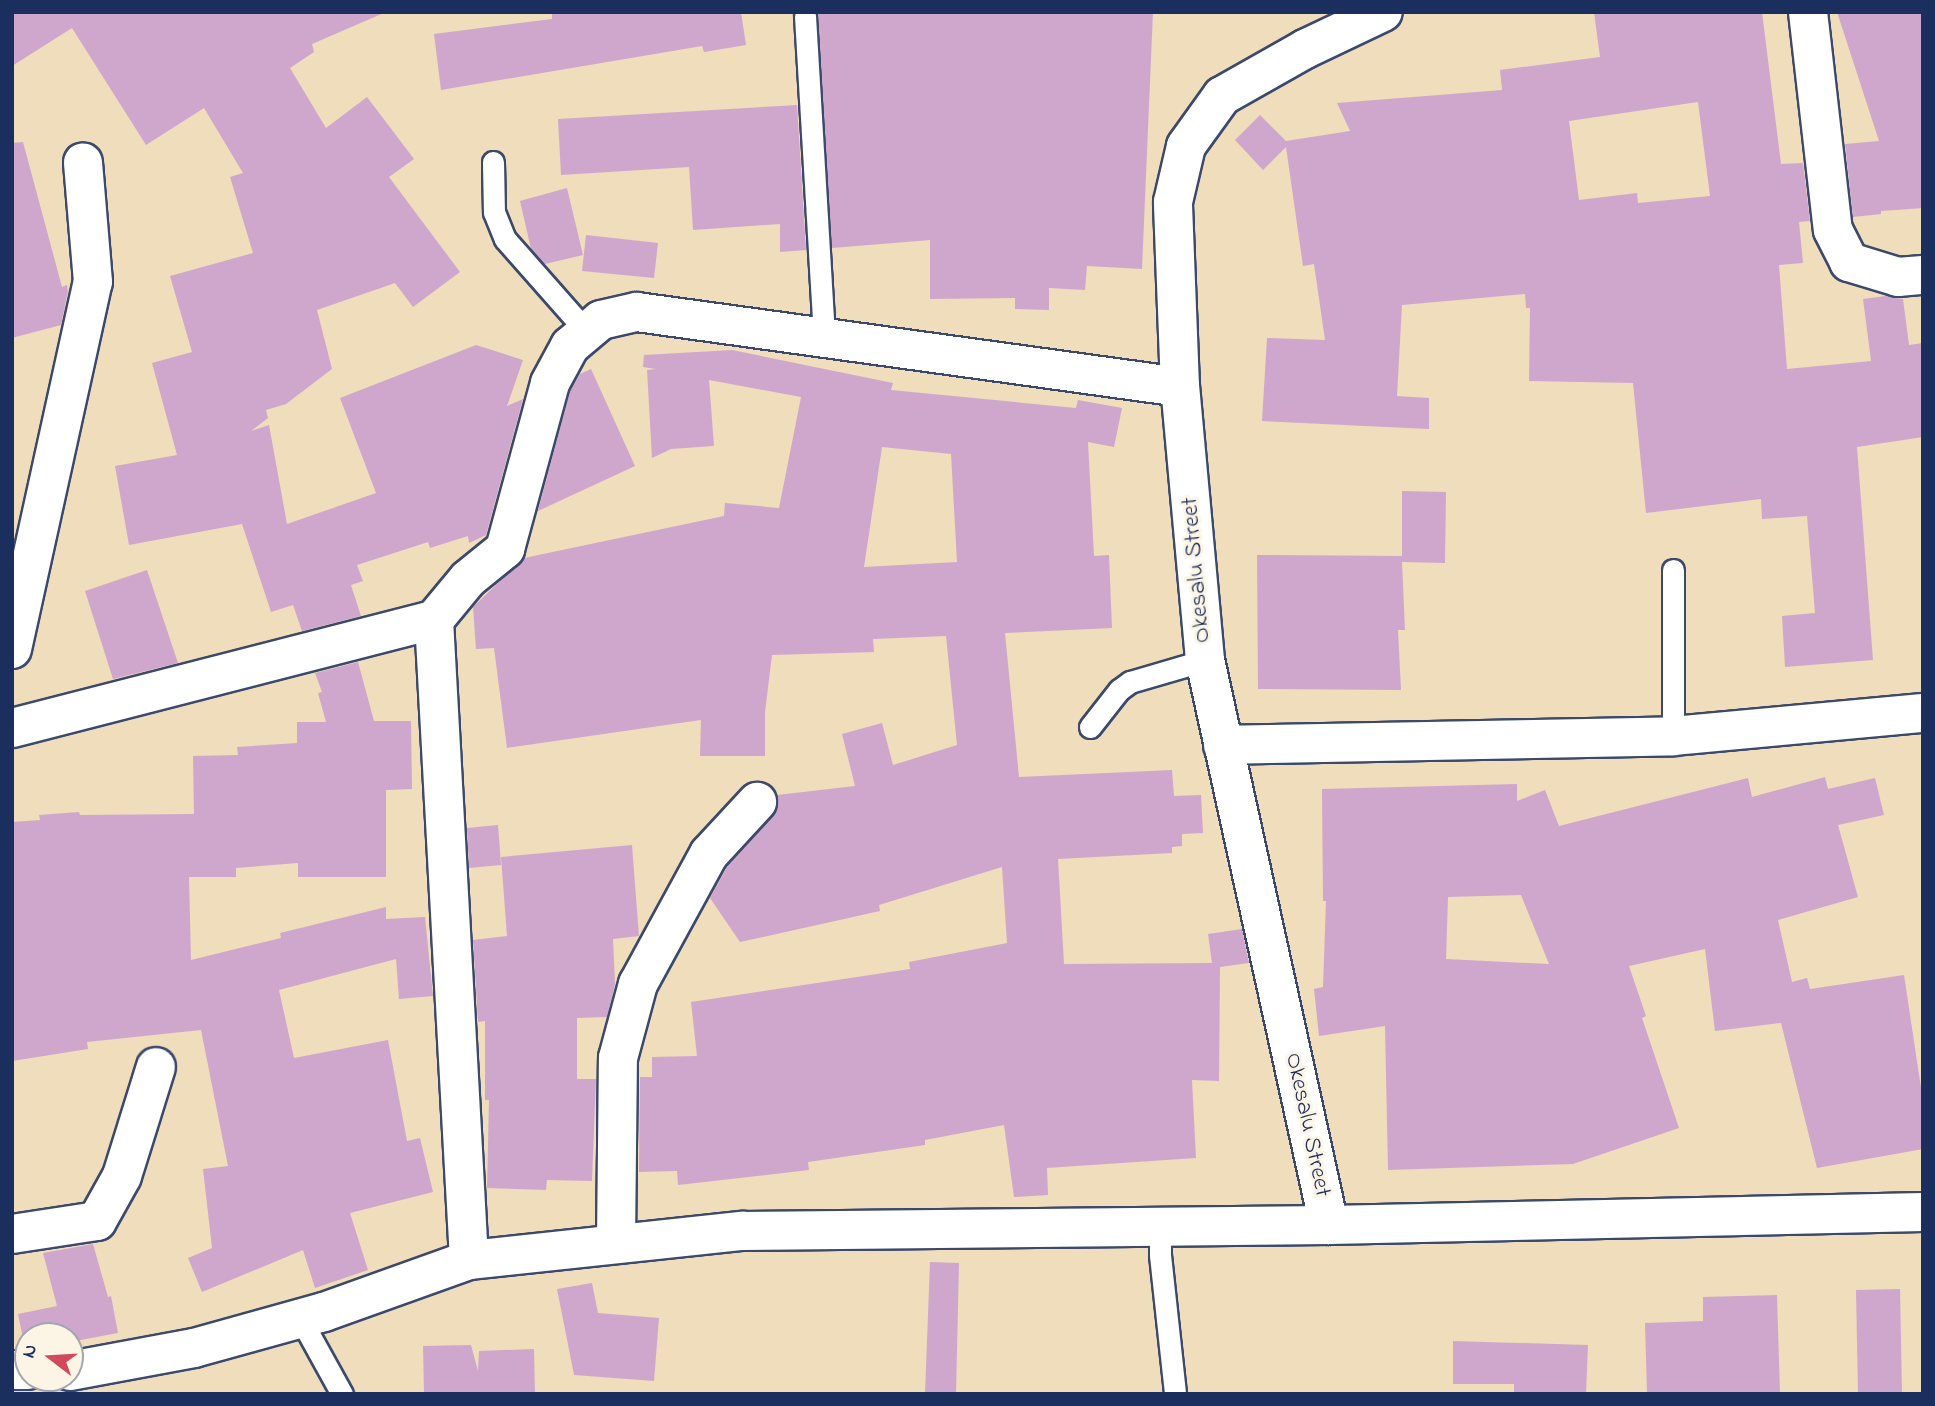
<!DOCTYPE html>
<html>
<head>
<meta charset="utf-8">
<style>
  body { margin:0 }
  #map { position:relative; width:1935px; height:1406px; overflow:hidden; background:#efddbb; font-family:"Indie Flower",sans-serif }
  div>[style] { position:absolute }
  .building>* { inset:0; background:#cfa7cc }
  .roads { filter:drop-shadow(2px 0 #3b496c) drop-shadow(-2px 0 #3b496c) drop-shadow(0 2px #3b496c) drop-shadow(0 -2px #3b496c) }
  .service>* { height:21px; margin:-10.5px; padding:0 10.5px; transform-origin:10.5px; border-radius:10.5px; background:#fff }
  .minor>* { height:38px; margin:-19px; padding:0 19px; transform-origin:19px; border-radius:19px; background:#fff }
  span { translate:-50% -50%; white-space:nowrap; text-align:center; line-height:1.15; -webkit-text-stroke:6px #fcf5e5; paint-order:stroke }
  .street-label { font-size:24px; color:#1b2f5e }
  .frame { position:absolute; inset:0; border:14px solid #1b2f5e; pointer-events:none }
  .north { position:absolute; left:14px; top:1322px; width:70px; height:70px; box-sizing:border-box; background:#fcf5e5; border:2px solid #a2a6af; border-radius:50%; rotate:287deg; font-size:19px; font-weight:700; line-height:28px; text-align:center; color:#1b2f5e }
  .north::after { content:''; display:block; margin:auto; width:24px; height:32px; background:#d1495b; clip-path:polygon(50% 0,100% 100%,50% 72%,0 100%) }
</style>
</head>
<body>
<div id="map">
  <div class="building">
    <i style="clip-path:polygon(12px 12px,386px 12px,312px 44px,314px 52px,290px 68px,326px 128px,367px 97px,414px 159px,389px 177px,460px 272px,413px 307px,395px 283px,317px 310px,332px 369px,286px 404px,266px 410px,268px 418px,251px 431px,269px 425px,287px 524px,376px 493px,340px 398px,476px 345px,523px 360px,507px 406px,523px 399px,486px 535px,469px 543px,468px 536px,430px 548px,428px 542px,357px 565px,363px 581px,351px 585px,361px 616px,302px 631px,293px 605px,271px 612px,242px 524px,129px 545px,115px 466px,177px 455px,152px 363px,192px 352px,170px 276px,253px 253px,230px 177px,243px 173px,204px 108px,146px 145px,72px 28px,12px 66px)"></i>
    <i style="clip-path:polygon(552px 12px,741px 12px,746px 45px,704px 52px,702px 46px,441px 90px,434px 34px,552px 19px)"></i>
    <i style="clip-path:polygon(817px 12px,1153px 12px,1142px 269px,1087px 266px,1085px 290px,1049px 288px,1049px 310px,1015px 309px,1015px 298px,930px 299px,930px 240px,832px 248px)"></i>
    <i style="clip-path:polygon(evenodd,1594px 12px,1762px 12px,1781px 164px,1803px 163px,1810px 221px,1799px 222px,1803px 263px,1779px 265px,1787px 369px,1871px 361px,1863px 299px,1886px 296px,1903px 299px,1909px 345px,1923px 343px,1923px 437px,1857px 447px,1873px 660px,1785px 667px,1782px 616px,1815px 613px,1807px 516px,1762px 519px,1761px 499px,1646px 513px,1633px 383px,1529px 381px,1530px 308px,1526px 308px,1525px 294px,1402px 305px,1397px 396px,1429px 398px,1429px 429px,1262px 421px,1267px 338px,1325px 340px,1314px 264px,1303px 266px,1286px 147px,1263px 170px,1235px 140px,1260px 115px,1286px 141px,1350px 131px,1337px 103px,1502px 90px,1500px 70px,1600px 57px,1594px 12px,1698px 102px,1710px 196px,1638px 203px,1637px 193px,1579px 200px,1569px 121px,1698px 102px)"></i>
    <i style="clip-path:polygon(1837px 12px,1923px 12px,1923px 208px,1881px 211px,1881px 214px,1853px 217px,1845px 144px,1879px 141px)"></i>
    <i style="clip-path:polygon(797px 105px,806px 250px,780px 252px,780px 224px,693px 230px,689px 167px,561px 175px,558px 119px)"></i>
    <i style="clip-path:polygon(23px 142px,62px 287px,67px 285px,68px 291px,61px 325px,12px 338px,12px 143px)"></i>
    <i style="clip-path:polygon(567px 188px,583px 255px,545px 264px,531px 249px,520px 201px)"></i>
    <i style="clip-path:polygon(586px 235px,658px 243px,654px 278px,582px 271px)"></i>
    <i style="clip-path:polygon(evenodd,732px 350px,893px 383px,891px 390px,1076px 408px,1078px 400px,1122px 408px,1114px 447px,1088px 442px,1094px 556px,1109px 555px,1112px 628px,1005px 633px,1019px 777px,1172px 770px,1174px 796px,1201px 795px,1203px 833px,1182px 834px,1182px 846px,1172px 847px,1172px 853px,1058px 859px,1064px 964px,1212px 963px,1208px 934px,1242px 929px,1249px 963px,1220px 967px,1219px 1081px,1192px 1080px,1196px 1158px,1047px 1168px,1048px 1195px,1014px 1197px,1004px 1125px,925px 1140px,925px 1145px,808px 1162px,809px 1170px,678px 1185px,677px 1171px,639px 1172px,640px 1077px,652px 1077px,652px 1057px,697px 1056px,691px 1002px,910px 969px,909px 962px,1007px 943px,1002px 867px,879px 905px,880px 911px,740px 942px,710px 898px,727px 867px,773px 816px,778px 806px,777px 795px,855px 786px,842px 734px,882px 723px,893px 765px,957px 745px,946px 636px,873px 639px,874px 652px,772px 655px,765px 712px,765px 756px,700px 756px,701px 720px,507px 748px,494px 648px,476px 649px,473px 607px,524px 558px,724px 516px,725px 503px,779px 508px,801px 397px,709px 380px,714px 446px,671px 449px,652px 458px,647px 370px,656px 369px,643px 367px,644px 355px,732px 350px,882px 447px,951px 454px,957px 562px,864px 567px,882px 447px)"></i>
    <i style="clip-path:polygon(591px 369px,635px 466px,538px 511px,570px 391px,580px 374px)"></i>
    <i style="clip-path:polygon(1402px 491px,1446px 492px,1445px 563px,1402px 562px,1405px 630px,1398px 630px,1401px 690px,1258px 689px,1257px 555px,1402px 556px)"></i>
    <i style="clip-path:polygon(147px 570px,178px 663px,113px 679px,85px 591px)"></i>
    <i style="clip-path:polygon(358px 662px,374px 721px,411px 721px,412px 789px,386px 790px,386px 877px,298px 877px,298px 863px,236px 868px,236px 877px,189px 877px,191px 960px,281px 938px,280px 933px,386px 907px,386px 919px,425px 917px,433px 996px,399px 999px,396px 959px,279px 990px,294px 1058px,388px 1040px,407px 1141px,420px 1138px,433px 1192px,350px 1213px,368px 1270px,315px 1288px,303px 1250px,202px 1292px,188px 1258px,212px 1248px,203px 1169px,228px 1166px,201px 1030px,87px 1042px,88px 1049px,12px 1061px,12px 822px,40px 820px,39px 815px,79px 812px,80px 815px,194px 814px,193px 756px,238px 755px,237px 747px,297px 743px,297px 722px,326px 722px,318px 693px,322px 692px,315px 673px)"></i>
    <i style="clip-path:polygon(evenodd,1825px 777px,1828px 789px,1875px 778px,1884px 815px,1838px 825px,1858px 897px,1778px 920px,1792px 982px,1807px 978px,1810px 989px,1904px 975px,1923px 1101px,1923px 1149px,1817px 1168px,1781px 1023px,1715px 1031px,1705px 949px,1629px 966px,1646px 1016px,1642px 1018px,1679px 1128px,1573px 1164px,1388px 1170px,1385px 1026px,1319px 1036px,1314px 989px,1323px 987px,1326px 901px,1323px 901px,1322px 789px,1517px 784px,1517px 801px,1545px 790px,1559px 826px,1748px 778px,1752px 797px,1825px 777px,1521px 895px,1549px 964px,1446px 959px,1448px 897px,1521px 895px)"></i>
    <i style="clip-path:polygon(498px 825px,501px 865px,469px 868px,467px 828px)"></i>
    <i style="clip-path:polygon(632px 845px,639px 936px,613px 939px,615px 984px,607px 1017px,577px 1018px,577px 1079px,596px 1079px,592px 1181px,547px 1180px,546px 1190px,487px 1188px,489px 1100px,485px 1100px,485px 1021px,478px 1022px,473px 940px,507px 936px,501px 857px)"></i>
    <i style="clip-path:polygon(93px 1244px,108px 1297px,111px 1296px,118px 1333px,70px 1342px,70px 1336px,28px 1336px,28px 1348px,25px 1348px,18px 1314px,57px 1306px,43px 1253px)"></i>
    <i style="clip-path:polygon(930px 1262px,959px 1263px,956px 1394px,925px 1394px)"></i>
    <i style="clip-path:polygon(592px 1283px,598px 1313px,659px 1318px,654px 1381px,574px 1375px,557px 1289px)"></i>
    <i style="clip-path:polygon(1900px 1289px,1902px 1394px,1858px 1394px,1856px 1290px)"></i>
    <i style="clip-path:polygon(1777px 1295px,1780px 1394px,1647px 1394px,1645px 1323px,1703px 1321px,1703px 1297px)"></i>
    <i style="clip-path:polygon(1453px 1341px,1588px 1345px,1586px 1394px,1514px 1394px,1514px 1384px,1453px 1384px)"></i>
    <i style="clip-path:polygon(471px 1345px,478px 1371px,479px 1351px,534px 1349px,535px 1394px,424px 1394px,423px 1346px)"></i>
  </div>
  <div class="roads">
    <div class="service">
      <i style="left:805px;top:16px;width:323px;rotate:86.6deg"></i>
      <i style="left:493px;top:162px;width:50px;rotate:88.9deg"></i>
      <i style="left:494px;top:212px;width:29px;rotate:68deg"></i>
      <i style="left:505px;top:239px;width:124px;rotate:48.6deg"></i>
      <i style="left:1090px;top:727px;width:47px;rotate:-51.9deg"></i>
      <i style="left:1119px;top:690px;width:14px;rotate:-36deg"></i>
      <i style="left:1130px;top:682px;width:78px;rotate:-16.3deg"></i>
      <i style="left:1673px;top:736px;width:166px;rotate:-90deg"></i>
      <i style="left:1160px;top:1227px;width:28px;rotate:90deg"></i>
      <i style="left:1160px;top:1255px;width:140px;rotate:83.8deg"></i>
      <i style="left:300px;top:1318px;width:87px;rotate:61.1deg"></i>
    </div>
    <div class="minor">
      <i style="left:1808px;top:12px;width:219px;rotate:83.5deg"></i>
      <i style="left:1833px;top:230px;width:36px;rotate:63deg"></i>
      <i style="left:1849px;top:262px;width:51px;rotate:17deg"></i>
      <i style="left:1898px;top:277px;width:25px;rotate:-5deg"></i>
      <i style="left:12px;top:649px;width:376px;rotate:-77.6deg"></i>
      <i style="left:93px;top:282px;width:120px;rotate:-94.8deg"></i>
      <i style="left:12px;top:728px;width:436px;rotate:-14.4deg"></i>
      <i style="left:1223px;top:745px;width:450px;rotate:-1.1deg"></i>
      <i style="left:1673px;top:736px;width:251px;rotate:-5.3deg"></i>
      <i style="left:1329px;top:1225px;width:578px;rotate:-102.38deg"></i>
      <i style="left:1205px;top:660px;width:274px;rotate:-95.2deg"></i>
      <i style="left:1180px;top:387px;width:185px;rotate:-92.2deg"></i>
      <i style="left:1173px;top:202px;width:57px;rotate:-76.9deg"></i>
      <i style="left:1186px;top:146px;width:62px;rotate:-54.2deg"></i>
      <i style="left:1222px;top:96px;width:95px;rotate:-29.5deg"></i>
      <i style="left:1305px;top:49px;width:86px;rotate:-25.4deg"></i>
      <i style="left:12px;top:1234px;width:86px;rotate:-8.7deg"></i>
      <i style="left:97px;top:1221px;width:51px;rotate:-60.9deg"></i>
      <i style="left:122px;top:1176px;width:114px;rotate:-72.7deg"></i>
      <i style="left:616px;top:1243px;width:185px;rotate:-89.4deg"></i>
      <i style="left:618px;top:1058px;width:77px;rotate:-74.9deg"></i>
      <i style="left:638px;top:984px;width:148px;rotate:-61.4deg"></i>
      <i style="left:709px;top:854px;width:71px;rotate:-47.3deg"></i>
      <i style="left:469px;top:1260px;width:641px;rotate:-93.13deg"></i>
      <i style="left:434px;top:620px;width:53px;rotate:-50.3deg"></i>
      <i style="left:468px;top:579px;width:48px;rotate:-39deg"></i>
      <i style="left:505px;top:549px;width:172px;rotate:-74.8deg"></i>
      <i style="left:550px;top:383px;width:42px;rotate:-61.6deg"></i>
      <i style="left:570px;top:346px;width:40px;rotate:-40deg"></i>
      <i style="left:601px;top:320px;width:37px;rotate:-13deg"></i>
      <i style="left:637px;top:312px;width:548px;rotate:7.86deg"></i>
      <i style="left:12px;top:1370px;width:16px"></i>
      <i style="left:70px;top:1371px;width:126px;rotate:-10.5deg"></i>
      <i style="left:194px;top:1348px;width:135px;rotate:-15.5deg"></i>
      <i style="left:324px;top:1312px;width:154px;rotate:-19.7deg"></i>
      <i style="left:469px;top:1260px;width:275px;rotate:-6.1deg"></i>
      <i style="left:742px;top:1231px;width:587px;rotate:-0.59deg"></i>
      <i style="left:1329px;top:1225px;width:594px;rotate:-1.25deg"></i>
    </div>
  </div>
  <div class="street-label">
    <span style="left:1197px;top:570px;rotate:-95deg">Okesalu Street</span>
    <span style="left:1307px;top:1125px;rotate:78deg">Okesalu Street</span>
  </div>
  <div class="frame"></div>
  <div class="north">N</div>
</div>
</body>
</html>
